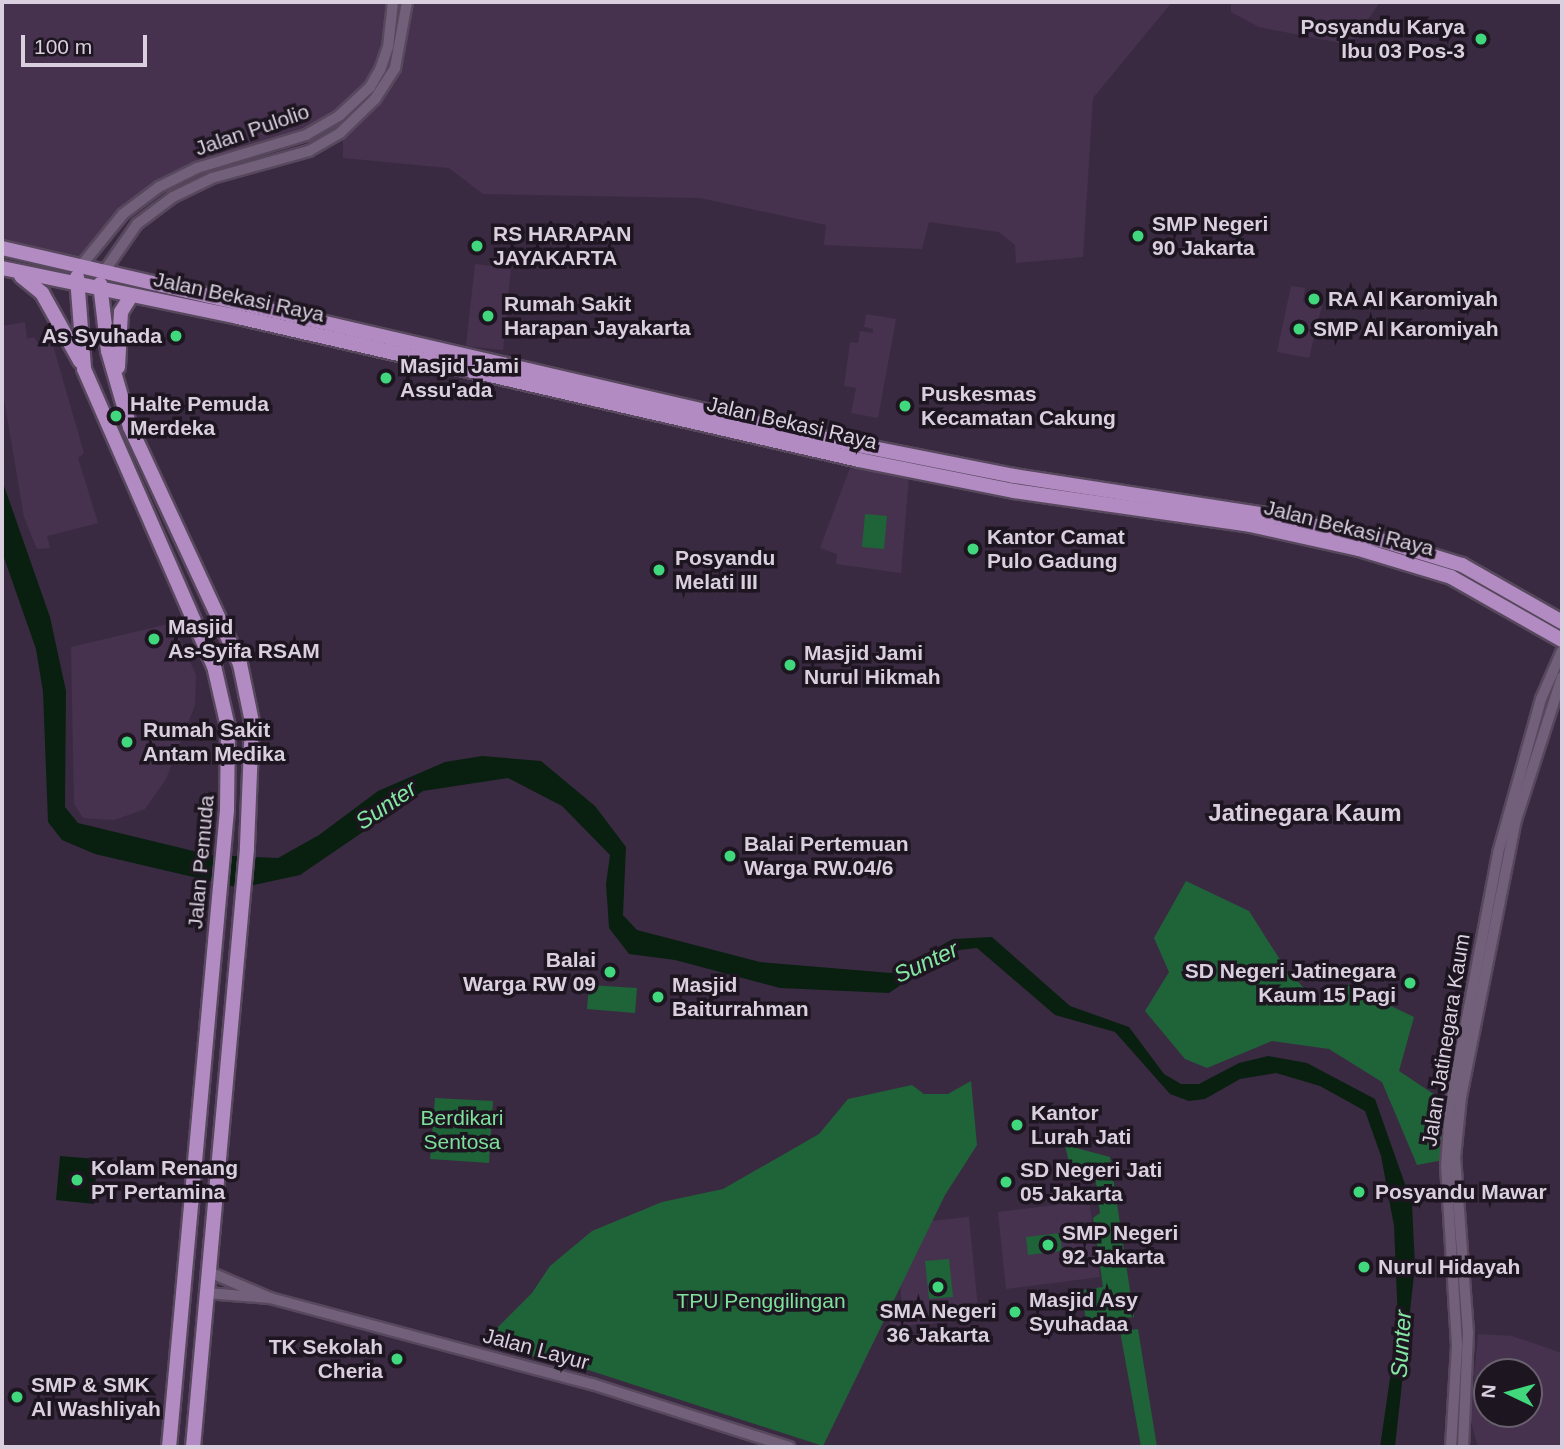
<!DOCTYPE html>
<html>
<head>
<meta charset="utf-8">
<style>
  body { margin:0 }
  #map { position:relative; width:1564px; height:1449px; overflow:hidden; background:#3a2a41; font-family:Arial,sans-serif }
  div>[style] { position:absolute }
  .built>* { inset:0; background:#46324e }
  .green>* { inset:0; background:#1f6339 }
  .water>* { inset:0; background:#092011 }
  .roads { filter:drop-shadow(2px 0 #57485d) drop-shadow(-2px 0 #57485d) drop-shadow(0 2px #57485d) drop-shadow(0 -2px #57485d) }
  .minor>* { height:10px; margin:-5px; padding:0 5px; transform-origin:5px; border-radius:5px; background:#725f7a }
  .major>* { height:14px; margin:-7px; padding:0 7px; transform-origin:7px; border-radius:7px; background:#b28bc2 }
  .dots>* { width:19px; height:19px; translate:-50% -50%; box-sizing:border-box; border:4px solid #1d1620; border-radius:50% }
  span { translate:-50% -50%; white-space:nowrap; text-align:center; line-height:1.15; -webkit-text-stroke:7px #1d1620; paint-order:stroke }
  .poi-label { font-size:21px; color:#d9cfde; font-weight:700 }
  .right { translate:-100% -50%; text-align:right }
  .left { translate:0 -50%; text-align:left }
  .street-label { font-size:21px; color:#d9cfde }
  .park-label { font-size:21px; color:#7de19c }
  .water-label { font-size:23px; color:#83e7a2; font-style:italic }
  .quarter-label { font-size:24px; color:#d9cfde; font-weight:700 }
  .frame { position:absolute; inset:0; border:4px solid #d9cfde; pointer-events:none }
  .north { position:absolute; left:1473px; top:1358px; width:70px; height:70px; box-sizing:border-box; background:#1d1620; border:2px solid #68606c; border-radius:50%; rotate:275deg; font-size:19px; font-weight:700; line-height:28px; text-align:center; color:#d9cfde }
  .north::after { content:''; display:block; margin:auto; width:24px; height:32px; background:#40d77d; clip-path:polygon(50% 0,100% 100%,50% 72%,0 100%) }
  .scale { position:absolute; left:21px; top:35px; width:126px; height:32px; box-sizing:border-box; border:4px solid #d9cfde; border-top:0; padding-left:9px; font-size:21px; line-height:24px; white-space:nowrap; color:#d9cfde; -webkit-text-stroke:5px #1d1620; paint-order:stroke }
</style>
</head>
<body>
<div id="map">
  <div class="built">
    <i style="clip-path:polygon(2px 2px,1172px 2px,1093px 98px,1083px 257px,1016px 263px,1015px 245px,999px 232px,929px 222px,922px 249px,824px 245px,826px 225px,700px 198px,483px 194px,449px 168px,343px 158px,343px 131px,338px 121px,292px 147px,237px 155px,183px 172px,124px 216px,84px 260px,2px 246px)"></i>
    <i style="clip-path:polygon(1231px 2px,1380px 2px,1351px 45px,1259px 27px,1231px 12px)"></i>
    <i style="clip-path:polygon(475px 264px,511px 268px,503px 350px,466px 346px)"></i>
    <i style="clip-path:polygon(1291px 286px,1305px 288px,1303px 302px,1322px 306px,1309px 358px,1277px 352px)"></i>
    <i style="clip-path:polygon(866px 314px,896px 319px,878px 418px,851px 413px,856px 388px,844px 386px,850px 342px,858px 343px,860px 331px,873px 333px,873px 329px,864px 327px)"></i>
    <i style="clip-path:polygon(25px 322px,27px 339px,34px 337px,39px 345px,52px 342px,84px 453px,78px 458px,98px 523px,47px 536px,50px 548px,37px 549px,24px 517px,2px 387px,2px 326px)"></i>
    <i style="clip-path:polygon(850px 468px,909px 476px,901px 573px,836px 564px,837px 554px,820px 548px)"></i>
    <i style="clip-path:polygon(173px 623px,196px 675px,195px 705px,166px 779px,145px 809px,114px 820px,83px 818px,74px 804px,71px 647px)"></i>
    <i style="clip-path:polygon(1089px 1201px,1100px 1277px,1006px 1289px,998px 1212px)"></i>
    <i style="clip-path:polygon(969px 1217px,979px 1319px,891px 1327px,889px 1305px,902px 1304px,899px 1270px,921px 1222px)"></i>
    <i style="clip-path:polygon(evenodd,1478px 1334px,1512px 1336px,1562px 1353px,1562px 1447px,1478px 1447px,1470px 1418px,1478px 1334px,1487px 1372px,1529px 1372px,1529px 1414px,1487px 1414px,1487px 1372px)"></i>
  </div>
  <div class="green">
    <i style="clip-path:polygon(865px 514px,887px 516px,884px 549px,862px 547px)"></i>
    <i style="clip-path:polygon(1186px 881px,1249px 911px,1284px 966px,1319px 1005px,1345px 984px,1414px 1017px,1399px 1071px,1450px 1105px,1443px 1160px,1417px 1165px,1382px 1082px,1329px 1049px,1272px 1041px,1207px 1068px,1185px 1059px,1145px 1011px,1169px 972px,1154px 938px)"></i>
    <i style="clip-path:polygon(589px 985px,637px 988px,635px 1013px,587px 1009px)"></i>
    <i style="clip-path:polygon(971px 1081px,977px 1145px,945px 1195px,823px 1446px,579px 1367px,481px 1344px,532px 1293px,550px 1266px,592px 1231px,662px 1202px,723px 1189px,819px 1134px,848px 1099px,912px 1085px,924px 1094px,948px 1094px)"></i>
    <i style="clip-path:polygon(435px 1098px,493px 1101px,489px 1163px,430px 1159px)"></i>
    <i style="clip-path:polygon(1065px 1145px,1110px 1157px,1134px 1317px,1086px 1322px,1082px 1290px,1103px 1287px,1093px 1218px,1100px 1213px,1095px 1175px,1070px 1167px)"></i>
    <i style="clip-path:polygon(1060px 1233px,1062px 1251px,1028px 1255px,1026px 1237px)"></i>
    <i style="clip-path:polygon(949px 1259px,953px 1297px,929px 1299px,925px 1261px)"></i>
    <i style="clip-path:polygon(1138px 1329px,1157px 1447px,1141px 1447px,1120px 1331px)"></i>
  </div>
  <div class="water">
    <i style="clip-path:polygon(2px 480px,50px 617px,66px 691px,65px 807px,78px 823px,210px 855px,278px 858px,319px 835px,378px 791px,445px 762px,482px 756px,541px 761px,595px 806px,626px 847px,623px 915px,637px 930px,760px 962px,891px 973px,953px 939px,992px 937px,1070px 1006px,1129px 1027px,1164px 1074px,1181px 1084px,1199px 1084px,1239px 1063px,1268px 1056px,1307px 1063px,1375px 1099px,1412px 1204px,1415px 1266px,1395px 1447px,1380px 1447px,1398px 1323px,1394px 1226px,1381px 1156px,1365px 1111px,1320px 1086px,1276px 1073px,1240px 1079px,1205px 1099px,1189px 1101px,1170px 1094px,1115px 1032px,1055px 1015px,977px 948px,959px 950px,935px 962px,889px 993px,780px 988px,675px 960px,629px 954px,609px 928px,606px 884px,610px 855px,562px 806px,508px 778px,423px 791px,300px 875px,240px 888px,95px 854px,62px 840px,48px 822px,43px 692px,36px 649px,2px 552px)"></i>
    <i style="clip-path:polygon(60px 1156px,97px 1159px,94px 1204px,56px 1200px)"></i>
  </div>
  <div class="roads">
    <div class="minor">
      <i style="left:80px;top:267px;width:68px;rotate:-50.9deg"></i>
      <i style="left:123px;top:214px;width:45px;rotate:-36.9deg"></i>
      <i style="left:159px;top:187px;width:42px;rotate:-26.6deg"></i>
      <i style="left:197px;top:168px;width:114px;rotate:-16.8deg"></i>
      <i style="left:306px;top:135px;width:39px;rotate:-30deg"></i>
      <i style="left:340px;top:115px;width:41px;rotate:-43deg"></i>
      <i style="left:370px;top:87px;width:20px;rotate:-60deg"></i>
      <i style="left:380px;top:70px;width:24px;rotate:-71deg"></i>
      <i style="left:388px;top:47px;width:45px;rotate:-83.7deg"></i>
      <i style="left:103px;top:273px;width:60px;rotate:-55.2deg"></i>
      <i style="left:137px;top:224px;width:45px;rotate:-36.9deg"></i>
      <i style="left:173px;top:197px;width:43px;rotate:-26deg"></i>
      <i style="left:212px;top:178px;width:101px;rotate:-15.6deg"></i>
      <i style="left:309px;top:151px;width:36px;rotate:-30deg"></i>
      <i style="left:340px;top:133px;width:49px;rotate:-44.2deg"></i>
      <i style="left:375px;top:99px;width:37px;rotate:-57deg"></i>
      <i style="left:395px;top:68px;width:67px;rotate:-79.7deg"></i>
      <i style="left:207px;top:1271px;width:69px;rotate:23.2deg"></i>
      <i style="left:270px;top:1298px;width:333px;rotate:15deg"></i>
      <i style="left:592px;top:1384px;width:207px;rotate:17.7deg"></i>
      <i style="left:206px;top:1293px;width:64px;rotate:4.5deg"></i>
      <i style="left:1451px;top:1447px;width:102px;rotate:-86.6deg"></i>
      <i style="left:1457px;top:1345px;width:178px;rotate:-93.5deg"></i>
      <i style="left:1446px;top:1167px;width:59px;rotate:-86.1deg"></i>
      <i style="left:1450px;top:1108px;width:259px;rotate:-79.3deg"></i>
      <i style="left:1498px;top:853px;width:160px;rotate:-74.4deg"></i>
      <i style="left:1541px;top:699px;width:52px;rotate:-66.4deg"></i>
      <i style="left:1463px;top:1447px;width:114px;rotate:-87.5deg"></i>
      <i style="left:1468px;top:1333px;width:175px;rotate:-94.2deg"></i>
      <i style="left:1455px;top:1158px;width:61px;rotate:-84.4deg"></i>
      <i style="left:1461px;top:1097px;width:282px;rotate:-78.8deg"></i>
      <i style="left:1516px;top:820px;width:150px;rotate:-72.2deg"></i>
    </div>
    <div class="major">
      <i style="left:2px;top:248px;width:837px;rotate:13.06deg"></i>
      <i style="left:817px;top:437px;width:201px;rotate:11.2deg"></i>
      <i style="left:1014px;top:476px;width:261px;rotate:8.8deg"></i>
      <i style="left:1272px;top:516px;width:115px;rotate:12.6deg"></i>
      <i style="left:1384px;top:541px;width:82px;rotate:17.1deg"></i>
      <i style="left:1462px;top:565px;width:115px;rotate:29.7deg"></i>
      <i style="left:2px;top:268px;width:241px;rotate:11.7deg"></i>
      <i style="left:238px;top:317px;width:637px;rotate:12.97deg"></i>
      <i style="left:859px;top:460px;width:158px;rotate:11.3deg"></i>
      <i style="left:1014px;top:491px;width:238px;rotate:8.2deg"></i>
      <i style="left:1250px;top:525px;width:112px;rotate:12.4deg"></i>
      <i style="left:1359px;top:549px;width:96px;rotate:16.9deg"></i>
      <i style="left:1451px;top:577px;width:128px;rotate:29.6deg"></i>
      <i style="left:21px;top:276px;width:27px;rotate:39deg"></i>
      <i style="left:42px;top:293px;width:78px;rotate:60.8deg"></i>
      <i style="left:77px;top:277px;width:92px;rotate:85.6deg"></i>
      <i style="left:84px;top:369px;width:324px;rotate:66.4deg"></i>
      <i style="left:214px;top:666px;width:63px;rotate:77.1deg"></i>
      <i style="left:228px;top:727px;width:83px;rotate:90.7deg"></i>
      <i style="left:227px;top:810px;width:640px;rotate:95.2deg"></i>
      <i style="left:100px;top:284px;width:67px;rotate:83.2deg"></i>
      <i style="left:108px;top:351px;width:79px;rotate:73.9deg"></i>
      <i style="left:130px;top:427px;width:261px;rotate:65.1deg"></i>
      <i style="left:240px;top:664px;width:59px;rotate:78.3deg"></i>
      <i style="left:252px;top:722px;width:127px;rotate:92.3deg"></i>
      <i style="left:247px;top:849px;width:600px;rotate:95.16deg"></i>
      <i style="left:118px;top:367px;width:55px;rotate:-86.9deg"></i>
      <i style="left:121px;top:312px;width:19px;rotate:-58deg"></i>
    </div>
  </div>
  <div class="dots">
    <i style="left:1481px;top:39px;background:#40d77d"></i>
    <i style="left:1138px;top:236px;background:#40d77d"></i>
    <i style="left:477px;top:246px;background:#40d77d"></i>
    <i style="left:1314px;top:299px;background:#40d77d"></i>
    <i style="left:488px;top:316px;background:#40d77d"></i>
    <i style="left:1299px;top:329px;background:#40d77d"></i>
    <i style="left:176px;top:336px;background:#40d77d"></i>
    <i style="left:386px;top:378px;background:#40d77d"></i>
    <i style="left:905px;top:406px;background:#40d77d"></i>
    <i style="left:116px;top:416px;background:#40d77d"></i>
    <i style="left:973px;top:549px;background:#40d77d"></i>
    <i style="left:659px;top:570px;background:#40d77d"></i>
    <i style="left:154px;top:639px;background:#40d77d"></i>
    <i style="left:790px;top:665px;background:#40d77d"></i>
    <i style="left:127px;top:742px;background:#40d77d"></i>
    <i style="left:730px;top:856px;background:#40d77d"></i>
    <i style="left:610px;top:972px;background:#40d77d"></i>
    <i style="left:1410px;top:983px;background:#40d77d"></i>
    <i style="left:658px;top:997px;background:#40d77d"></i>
    <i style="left:1017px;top:1125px;background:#40d77d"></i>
    <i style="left:77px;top:1180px;background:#40d77d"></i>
    <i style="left:1006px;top:1182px;background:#40d77d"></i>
    <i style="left:1359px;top:1192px;background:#40d77d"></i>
    <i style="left:1048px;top:1245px;background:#40d77d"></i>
    <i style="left:1364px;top:1267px;background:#40d77d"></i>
    <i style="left:938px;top:1287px;background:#40d77d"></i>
    <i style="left:1015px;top:1312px;background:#40d77d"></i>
    <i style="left:397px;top:1359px;background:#40d77d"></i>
    <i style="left:17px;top:1397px;background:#40d77d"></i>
  </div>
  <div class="poi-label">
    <span class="right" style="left:1465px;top:39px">Posyandu Karya<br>Ibu 03 Pos-3</span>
    <span class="left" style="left:1152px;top:236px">SMP Negeri<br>90 Jakarta</span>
    <span class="left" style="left:493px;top:246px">RS HARAPAN<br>JAYAKARTA</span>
    <span class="left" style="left:1328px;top:299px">RA Al Karomiyah</span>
    <span class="left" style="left:504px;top:316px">Rumah Sakit<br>Harapan Jayakarta</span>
    <span class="left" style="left:1313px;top:329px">SMP Al Karomiyah</span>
    <span class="right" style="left:162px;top:336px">As Syuhada</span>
    <span class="left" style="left:400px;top:378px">Masjid Jami<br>Assu'ada</span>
    <span class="left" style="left:921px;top:406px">Puskesmas<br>Kecamatan Cakung</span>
    <span class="left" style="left:130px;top:416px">Halte Pemuda<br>Merdeka</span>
    <span class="left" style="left:987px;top:549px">Kantor Camat<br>Pulo Gadung</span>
    <span class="left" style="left:675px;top:570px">Posyandu<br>Melati III</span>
    <span class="left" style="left:168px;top:639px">Masjid<br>As-Syifa RSAM</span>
    <span class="left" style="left:804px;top:665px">Masjid Jami<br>Nurul Hikmah</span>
    <span class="left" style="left:143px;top:742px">Rumah Sakit<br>Antam Medika</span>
    <span class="left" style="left:744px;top:856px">Balai Pertemuan<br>Warga RW.04/6</span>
    <span class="right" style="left:596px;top:972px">Balai<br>Warga RW 09</span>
    <span class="right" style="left:1396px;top:983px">SD Negeri Jatinegara<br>Kaum 15 Pagi</span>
    <span class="left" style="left:672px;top:997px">Masjid<br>Baiturrahman</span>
    <span class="left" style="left:1031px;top:1125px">Kantor<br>Lurah Jati</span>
    <span class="left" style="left:91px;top:1180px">Kolam Renang<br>PT Pertamina</span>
    <span class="left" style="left:1020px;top:1182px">SD Negeri Jati<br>05 Jakarta</span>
    <span class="left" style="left:1375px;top:1192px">Posyandu Mawar</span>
    <span class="left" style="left:1062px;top:1245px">SMP Negeri<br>92 Jakarta</span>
    <span class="left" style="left:1378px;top:1267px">Nurul Hidayah</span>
    <span class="left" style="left:1029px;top:1312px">Masjid Asy<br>Syuhadaa</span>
    <span style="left:938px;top:1323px">SMA Negeri<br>36 Jakarta</span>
    <span class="right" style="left:383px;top:1359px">TK Sekolah<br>Cheria</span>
    <span class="left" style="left:31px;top:1397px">SMP &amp; SMK<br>Al Washliyah</span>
  </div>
  <div class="street-label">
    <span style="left:252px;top:130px;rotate:-19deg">Jalan Pulolio</span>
    <span style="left:239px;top:297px;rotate:12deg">Jalan Bekasi Raya</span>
    <span style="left:792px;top:423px;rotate:13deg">Jalan Bekasi Raya</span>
    <span style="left:1349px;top:528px;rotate:14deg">Jalan Bekasi Raya</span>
    <span style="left:201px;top:862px;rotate:-85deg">Jalan Pemuda</span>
    <span style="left:1446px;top:1040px;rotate:-81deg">Jalan Jatinegara Kaum</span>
    <span style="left:536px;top:1349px;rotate:15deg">Jalan Layur</span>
  </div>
  <div class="park-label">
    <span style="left:462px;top:1130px">Berdikari<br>Sentosa</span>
    <span style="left:761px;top:1301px">TPU Penggilingan</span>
  </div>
  <div class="water-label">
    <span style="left:386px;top:805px;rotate:-34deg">Sunter</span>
    <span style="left:926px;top:962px;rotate:-25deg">Sunter</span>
    <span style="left:1401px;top:1344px;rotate:-86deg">Sunter</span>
  </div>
  <div class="quarter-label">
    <span style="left:1305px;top:813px">Jatinegara Kaum</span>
  </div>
  <div class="frame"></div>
  <div class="north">N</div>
  <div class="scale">100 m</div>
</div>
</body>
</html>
